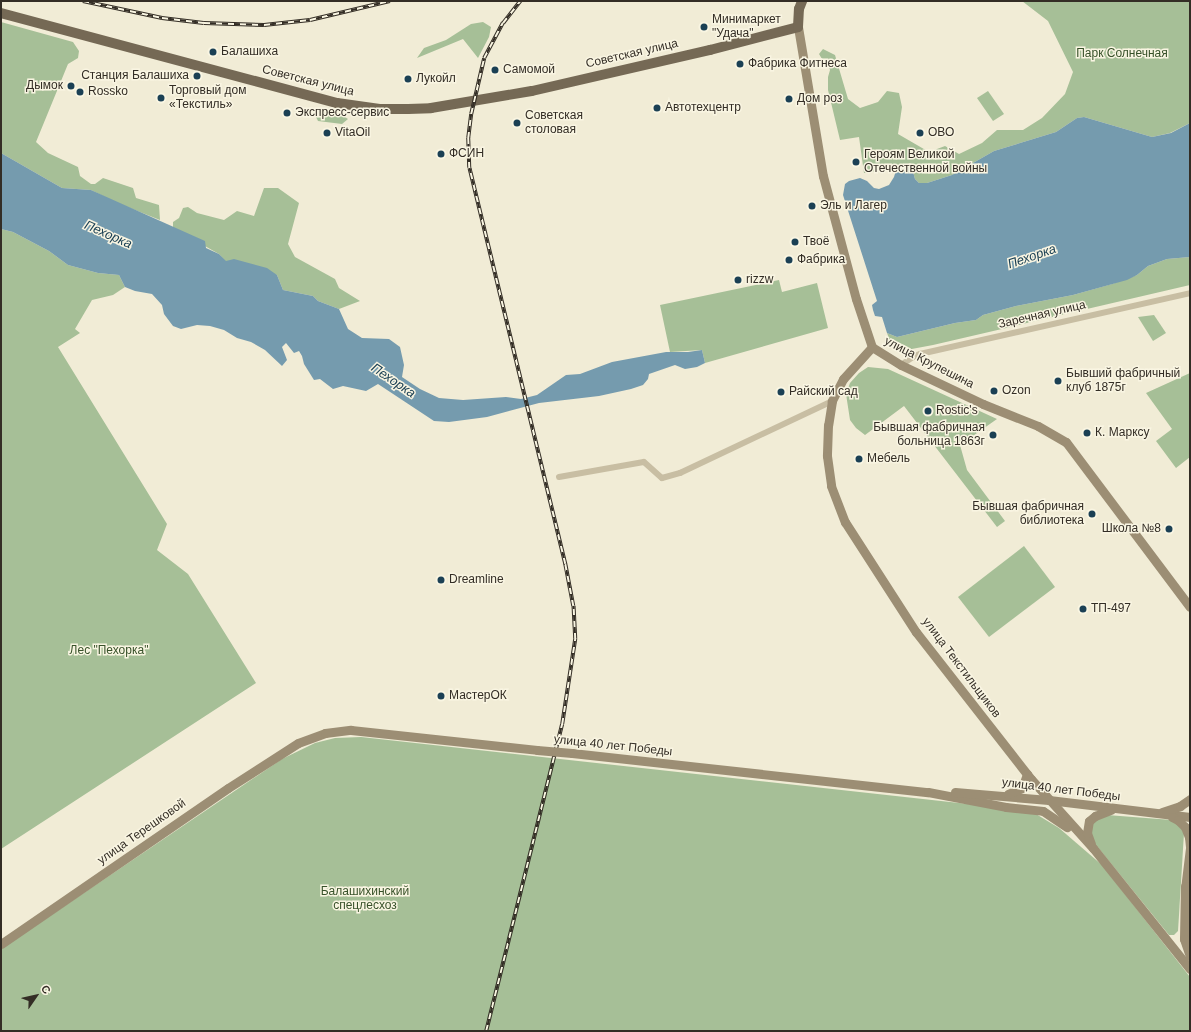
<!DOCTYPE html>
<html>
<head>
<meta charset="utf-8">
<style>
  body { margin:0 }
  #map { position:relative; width:1191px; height:1032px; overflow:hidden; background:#f1ecd6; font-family:Arial,sans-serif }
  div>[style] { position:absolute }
  .green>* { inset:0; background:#a6bf97 }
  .water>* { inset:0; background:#759bae }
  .street>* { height:6px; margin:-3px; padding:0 3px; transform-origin:3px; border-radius:3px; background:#c8bea3 }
  .secondary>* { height:9px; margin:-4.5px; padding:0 4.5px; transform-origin:4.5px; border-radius:4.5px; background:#9c8e74 }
  .primary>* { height:10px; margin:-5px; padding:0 5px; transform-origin:5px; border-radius:5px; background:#756955 }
  .rail>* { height:3.5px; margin-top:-1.75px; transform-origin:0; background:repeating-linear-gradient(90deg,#f9f5e2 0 6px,#332d25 0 12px); box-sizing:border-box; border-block:1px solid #332d25 }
  .secondary-bridge>* { height:9px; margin:-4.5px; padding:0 4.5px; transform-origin:4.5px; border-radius:4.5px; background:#9c8e74 }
  .dots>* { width:11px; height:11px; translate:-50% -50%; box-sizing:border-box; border:2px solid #f9f5e2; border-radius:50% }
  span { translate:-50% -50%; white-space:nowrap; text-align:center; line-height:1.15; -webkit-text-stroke:3px #f9f5e2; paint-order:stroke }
  .poi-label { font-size:12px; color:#332d25 }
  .left { translate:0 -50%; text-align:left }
  .right { translate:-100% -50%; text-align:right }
  .street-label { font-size:12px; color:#332d25 }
  .park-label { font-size:12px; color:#375129 }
  .water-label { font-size:13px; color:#1b4054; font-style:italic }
  .frame { position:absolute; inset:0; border:2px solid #332d25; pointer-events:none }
  .north { position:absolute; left:16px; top:976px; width:40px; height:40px; -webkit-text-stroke:3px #f9f5e2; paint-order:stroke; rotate:56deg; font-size:11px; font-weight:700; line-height:16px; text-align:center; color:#332d25 }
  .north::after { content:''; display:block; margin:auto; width:14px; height:18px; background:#332d25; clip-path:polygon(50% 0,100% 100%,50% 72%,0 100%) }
</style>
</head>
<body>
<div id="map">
  <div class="green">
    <i style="clip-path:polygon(1022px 1px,1190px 1px,1190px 123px,1170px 133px,1152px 137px,1084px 117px,1077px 118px,1056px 132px,994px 151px,952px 175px,927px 183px,919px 183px,915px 179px,912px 168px,901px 164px,897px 167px,864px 173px,859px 137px,840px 140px,828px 90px,828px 77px,830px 70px,827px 60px,822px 59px,819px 54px,823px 49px,835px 55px,848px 99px,860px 108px,878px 102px,887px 91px,899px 93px,902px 107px,898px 134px,929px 152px,945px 146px,959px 154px,982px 143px,997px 130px,1023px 130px,1042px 118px,1065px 94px,1073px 72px,1048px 21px)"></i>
    <i style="clip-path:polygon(1px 22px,73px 42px,79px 51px,78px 58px,68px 64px,36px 142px,48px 153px,78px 167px,80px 176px,91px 184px,95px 184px,103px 178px,133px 188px,136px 198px,159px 205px,160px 220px,115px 202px,91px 190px,62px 188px,1px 153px)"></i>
    <i style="clip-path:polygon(483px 22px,491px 27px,489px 37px,478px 58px,463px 39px,417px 58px,424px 48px,446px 40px,471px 24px)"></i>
    <i style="clip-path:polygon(988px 91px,1004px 114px,993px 121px,977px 98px)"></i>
    <i style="clip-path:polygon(315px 109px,340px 114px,348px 119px,342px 124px,318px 121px,314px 113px)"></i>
    <i style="clip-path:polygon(264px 188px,278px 188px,299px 203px,288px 244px,295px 257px,335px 279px,339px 288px,360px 301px,339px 309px,318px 301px,313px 296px,283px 290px,277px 275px,226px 262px,219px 254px,173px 228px,173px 222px,179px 218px,183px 208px,188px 207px,197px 213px,224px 220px,237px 211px,254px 216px)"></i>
    <i style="clip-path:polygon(1px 229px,13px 232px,49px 251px,68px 265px,98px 273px,119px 275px,125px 287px,113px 295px,92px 300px,75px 329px,80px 333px,58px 347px,167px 524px,157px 550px,188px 574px,256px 683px,1px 849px)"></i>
    <i style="clip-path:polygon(1190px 257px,1190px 285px,933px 345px,901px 351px,892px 346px,887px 333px,897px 337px,955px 323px,976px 320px,983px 315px,1016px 306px,1073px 295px,1112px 284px,1137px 275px,1148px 266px,1167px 259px)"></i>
    <i style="clip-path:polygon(779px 280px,782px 292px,817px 283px,828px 328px,705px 363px,702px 350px,670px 352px,660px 305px)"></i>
    <i style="clip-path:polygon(1154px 315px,1166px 333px,1153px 341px,1138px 317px)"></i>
    <i style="clip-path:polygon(868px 367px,888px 369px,997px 419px,960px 445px,967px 470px,1005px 521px,997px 527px,904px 406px,865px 435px,856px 428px,850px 420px,846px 394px,850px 383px,859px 373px)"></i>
    <i style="clip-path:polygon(1190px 373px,1190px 457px,1176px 468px,1156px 441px,1172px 429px,1146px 393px)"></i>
    <i style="clip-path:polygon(1024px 546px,1055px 587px,989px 637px,958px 597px)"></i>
    <i style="clip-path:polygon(361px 737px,1031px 811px,1059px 828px,1102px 865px,1190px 977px,1190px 1031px,1px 1031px,1px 949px,282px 759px,315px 743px,335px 738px)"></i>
    <i style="clip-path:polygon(1107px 815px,1172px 820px,1176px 822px,1184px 833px,1178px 931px,1174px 935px,1169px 935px,1092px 840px,1091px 835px,1092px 822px)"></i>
  </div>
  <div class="water">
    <i style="clip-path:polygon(1084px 117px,1152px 137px,1171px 133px,1190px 123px,1190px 257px,1167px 259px,1148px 266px,1137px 275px,1127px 280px,1073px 295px,1016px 306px,983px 315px,976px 320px,955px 323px,897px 337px,887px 333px,882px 317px,875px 316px,873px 310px,872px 305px,877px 301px,843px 195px,845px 184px,849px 181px,860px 178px,867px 181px,874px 188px,879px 189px,889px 185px,894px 177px,897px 167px,901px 164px,905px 164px,912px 168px,915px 179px,919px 183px,927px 183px,952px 175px,994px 151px,1056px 132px,1077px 118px)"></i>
    <i style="clip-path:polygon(1px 153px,62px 188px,91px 190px,205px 241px,206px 248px,219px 254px,226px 261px,234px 259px,267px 268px,277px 275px,283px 290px,313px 296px,318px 301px,339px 309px,348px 329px,362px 338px,389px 339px,400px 347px,404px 365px,402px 377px,420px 389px,439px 398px,463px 400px,506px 397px,521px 399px,537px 395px,566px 375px,580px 374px,612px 362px,666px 352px,688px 352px,702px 350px,705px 363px,697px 367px,685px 369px,675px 365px,649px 374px,648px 379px,643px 385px,631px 389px,599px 396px,539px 403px,487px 417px,449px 422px,434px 421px,378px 384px,366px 391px,343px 386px,333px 389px,320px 379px,314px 380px,304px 364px,302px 356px,299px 351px,294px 353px,286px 343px,282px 347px,287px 360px,282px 366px,265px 350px,251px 342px,237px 338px,224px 330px,210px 326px,197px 325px,181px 329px,173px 326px,164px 314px,162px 305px,152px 294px,135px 291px,125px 287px,119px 275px,98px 273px,68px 265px,49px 251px,13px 232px,1px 229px)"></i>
  </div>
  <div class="street">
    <i style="left:901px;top:365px;width:14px;rotate:-34deg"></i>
    <i style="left:913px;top:357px;width:8px;rotate:-23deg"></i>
    <i style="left:920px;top:354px;width:277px;rotate:-12.7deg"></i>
    <i style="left:559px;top:477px;width:86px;rotate:-10deg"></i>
    <i style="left:644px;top:462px;width:24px;rotate:42deg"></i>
    <i style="left:662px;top:478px;width:19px;rotate:-16deg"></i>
    <i style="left:680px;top:473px;width:168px;rotate:-25.3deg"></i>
  </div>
  <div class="secondary">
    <i style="left:798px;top:27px;width:151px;rotate:80.5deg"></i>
    <i style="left:823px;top:176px;width:127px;rotate:75deg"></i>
    <i style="left:856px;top:299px;width:51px;rotate:71.6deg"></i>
    <i style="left:872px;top:347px;width:34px;rotate:32deg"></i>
    <i style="left:901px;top:365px;width:91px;rotate:25.4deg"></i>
    <i style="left:983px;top:404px;width:59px;rotate:21.8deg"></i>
    <i style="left:1038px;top:426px;width:32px;rotate:30deg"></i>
    <i style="left:1066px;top:442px;width:206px;rotate:53.1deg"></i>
    <i style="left:872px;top:347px;width:43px;rotate:132.2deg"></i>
    <i style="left:843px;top:379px;width:25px;rotate:117deg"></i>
    <i style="left:832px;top:401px;width:24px;rotate:99deg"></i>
    <i style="left:828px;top:425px;width:31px;rotate:92deg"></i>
    <i style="left:827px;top:456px;width:30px;rotate:82deg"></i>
    <i style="left:831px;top:486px;width:39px;rotate:69deg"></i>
    <i style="left:845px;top:522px;width:131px;rotate:57.2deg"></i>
    <i style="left:916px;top:632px;width:187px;rotate:52deg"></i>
    <i style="left:1031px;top:779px;width:93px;rotate:48.1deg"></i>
    <i style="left:1093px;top:848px;width:155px;rotate:51.3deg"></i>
    <i style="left:572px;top:753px;width:358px;rotate:6.3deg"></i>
    <i style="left:928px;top:792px;width:79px;rotate:10.9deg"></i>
    <i style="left:1006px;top:807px;width:37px;rotate:6deg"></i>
    <i style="left:1043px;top:811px;width:29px;rotate:34deg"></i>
    <i style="left:955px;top:792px;width:94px;rotate:4.9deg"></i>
    <i style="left:1049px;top:800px;width:142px;rotate:6.9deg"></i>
    <i style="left:1008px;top:794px;width:15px;rotate:-23deg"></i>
    <i style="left:1022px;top:788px;width:15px;rotate:-70deg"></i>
    <i style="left:1162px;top:812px;width:19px;rotate:-18deg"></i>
    <i style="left:1180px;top:806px;width:12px;rotate:-35deg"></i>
    <i style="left:1172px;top:817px;width:7px;rotate:27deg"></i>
    <i style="left:1178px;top:820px;width:10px;rotate:45deg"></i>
    <i style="left:1185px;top:827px;width:11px;rotate:68deg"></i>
    <i style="left:1189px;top:837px;width:9px;rotate:84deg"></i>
    <i style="left:1091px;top:844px;width:12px;rotate:-110deg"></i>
    <i style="left:1087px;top:833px;width:12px;rotate:-81deg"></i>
    <i style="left:1089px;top:821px;width:8px;rotate:-40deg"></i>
    <i style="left:1095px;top:816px;width:17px;rotate:-21deg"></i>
    <i style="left:1190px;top:848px;width:38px;rotate:97deg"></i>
    <i style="left:1185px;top:886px;width:53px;rotate:91.1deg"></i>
    <i style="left:1184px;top:939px;width:18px;rotate:71deg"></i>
    <i style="left:1px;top:944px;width:275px;rotate:-34.5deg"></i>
    <i style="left:228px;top:788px;width:83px;rotate:-32.7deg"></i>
    <i style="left:298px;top:743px;width:29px;rotate:-20deg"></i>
    <i style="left:325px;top:733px;width:26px;rotate:-7deg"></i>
    <i style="left:351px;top:730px;width:187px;rotate:6.1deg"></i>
  </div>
  <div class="primary">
    <i style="left:1px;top:13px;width:348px;rotate:15deg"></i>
    <i style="left:337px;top:103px;width:43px;rotate:7.9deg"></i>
    <i style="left:380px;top:109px;width:28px"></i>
    <i style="left:408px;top:109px;width:23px;rotate:-2deg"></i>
    <i style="left:431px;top:108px;width:102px;rotate:-9.6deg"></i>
    <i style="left:532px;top:91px;width:183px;rotate:-13deg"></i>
    <i style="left:710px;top:50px;width:91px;rotate:-14.6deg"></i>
    <i style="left:798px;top:27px;width:18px;rotate:-87deg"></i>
    <i style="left:799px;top:9px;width:9px;rotate:-69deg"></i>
  </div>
  <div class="rail">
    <i style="left:83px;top:1px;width:81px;rotate:12.1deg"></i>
    <i style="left:162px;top:18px;width:42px;rotate:6.8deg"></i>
    <i style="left:204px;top:23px;width:60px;rotate:1.9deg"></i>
    <i style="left:264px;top:25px;width:46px;rotate:-6.2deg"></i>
    <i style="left:310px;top:20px;width:82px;rotate:-13.4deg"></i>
    <i style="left:486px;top:1031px;width:316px;rotate:-76.1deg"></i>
    <i style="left:562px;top:724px;width:86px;rotate:-81.3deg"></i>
    <i style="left:575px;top:639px;width:33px;rotate:-93deg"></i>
    <i style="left:573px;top:606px;width:43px;rotate:-100.8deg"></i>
    <i style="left:565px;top:564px;width:407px;rotate:-103.6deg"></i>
    <i style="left:469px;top:168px;width:30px;rotate:-92deg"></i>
    <i style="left:468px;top:138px;width:24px;rotate:-83deg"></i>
    <i style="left:471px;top:114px;width:57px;rotate:-76.9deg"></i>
    <i style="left:484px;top:58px;width:40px;rotate:-62deg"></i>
    <i style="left:503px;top:23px;width:28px;rotate:-52deg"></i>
  </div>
  <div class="secondary-bridge">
    <i style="left:537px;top:750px;width:35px;rotate:5deg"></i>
  </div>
  <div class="dots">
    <i style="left:704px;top:27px;background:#1b4054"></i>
    <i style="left:213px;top:52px;background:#1b4054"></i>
    <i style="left:740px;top:64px;background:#1b4054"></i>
    <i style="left:495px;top:70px;background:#1b4054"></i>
    <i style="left:197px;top:76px;background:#1b4054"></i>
    <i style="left:408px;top:79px;background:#1b4054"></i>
    <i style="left:71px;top:86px;background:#1b4054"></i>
    <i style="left:80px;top:92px;background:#1b4054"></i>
    <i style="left:161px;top:98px;background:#1b4054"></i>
    <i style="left:789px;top:99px;background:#1b4054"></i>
    <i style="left:657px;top:108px;background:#1b4054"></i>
    <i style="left:287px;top:113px;background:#1b4054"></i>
    <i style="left:517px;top:123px;background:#1b4054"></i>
    <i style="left:327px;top:133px;background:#1b4054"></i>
    <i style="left:920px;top:133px;background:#1b4054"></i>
    <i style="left:441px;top:154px;background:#1b4054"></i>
    <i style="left:856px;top:162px;background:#1b4054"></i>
    <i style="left:812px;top:206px;background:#1b4054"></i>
    <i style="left:795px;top:242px;background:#1b4054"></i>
    <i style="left:789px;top:260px;background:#1b4054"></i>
    <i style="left:738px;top:280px;background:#1b4054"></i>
    <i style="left:1058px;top:381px;background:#1b4054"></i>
    <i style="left:994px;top:391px;background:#1b4054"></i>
    <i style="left:781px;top:392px;background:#1b4054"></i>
    <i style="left:928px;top:411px;background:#1b4054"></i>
    <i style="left:1087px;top:433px;background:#1b4054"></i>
    <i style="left:993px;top:435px;background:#1b4054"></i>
    <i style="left:859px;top:459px;background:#1b4054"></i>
    <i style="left:1092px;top:514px;background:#1b4054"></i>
    <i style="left:1169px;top:529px;background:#1b4054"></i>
    <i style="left:441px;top:580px;background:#1b4054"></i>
    <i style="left:1083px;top:609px;background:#1b4054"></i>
    <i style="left:441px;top:696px;background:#1b4054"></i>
  </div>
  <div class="poi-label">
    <span class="left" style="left:712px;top:27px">Минимаркет<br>"Удача"</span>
    <span class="left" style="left:221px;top:52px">Балашиха</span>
    <span class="left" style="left:748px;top:64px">Фабрика Фитнеса</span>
    <span class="left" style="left:503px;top:70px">Самомой</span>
    <span class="right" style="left:189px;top:76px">Станция Балашиха</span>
    <span class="left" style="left:416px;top:79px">Лукойл</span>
    <span class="right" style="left:63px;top:86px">Дымок</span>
    <span class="left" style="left:169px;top:98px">Торговый дом<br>«Текстиль»</span>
    <span class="left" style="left:88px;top:92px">Rossko</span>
    <span class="left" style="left:797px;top:99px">Дом роз</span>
    <span class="left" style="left:665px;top:108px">Автотехцентр</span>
    <span class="left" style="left:295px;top:113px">Экспресс-сервис</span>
    <span class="left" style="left:525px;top:123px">Советская<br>столовая</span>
    <span class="left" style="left:335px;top:133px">VitaOil</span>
    <span class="left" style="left:928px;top:133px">ОВО</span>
    <span class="left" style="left:449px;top:154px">ФСИН</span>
    <span class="left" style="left:864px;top:162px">Героям Великой<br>Отечественной войны</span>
    <span class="left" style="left:820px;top:206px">Эль и Лагер</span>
    <span class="left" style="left:803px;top:242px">Твоё</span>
    <span class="left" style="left:797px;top:260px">Фабрика</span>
    <span class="left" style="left:746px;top:280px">rizzw</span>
    <span class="left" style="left:1066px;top:381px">Бывший фабричный<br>клуб 1875г</span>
    <span class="left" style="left:1002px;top:391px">Ozon</span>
    <span class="left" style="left:789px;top:392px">Райский сад</span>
    <span class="left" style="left:936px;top:411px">Rostic's</span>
    <span class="right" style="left:985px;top:435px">Бывшая фабричная<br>больница 1863г</span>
    <span class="left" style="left:1095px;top:433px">К. Марксу</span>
    <span class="left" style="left:867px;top:459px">Мебель</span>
    <span class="right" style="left:1084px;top:514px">Бывшая фабричная<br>библиотека</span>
    <span class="right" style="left:1161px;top:529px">Школа №8</span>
    <span class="left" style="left:449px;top:580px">Dreamline</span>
    <span class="left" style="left:1091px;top:609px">ТП-497</span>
    <span class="left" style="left:449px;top:696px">МастерОК</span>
  </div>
  <div class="street-label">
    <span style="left:632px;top:54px;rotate:-13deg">Советская улица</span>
    <span style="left:308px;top:81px;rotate:14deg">Советская улица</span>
    <span style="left:1042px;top:315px;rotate:-13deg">Заречная улица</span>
    <span style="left:929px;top:363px;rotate:27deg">улица Крупешина</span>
    <span style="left:961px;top:668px;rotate:53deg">улица Текстильщиков</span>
    <span style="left:613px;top:746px;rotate:6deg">улица 40 лет Победы</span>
    <span style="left:1061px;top:790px;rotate:7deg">улица 40 лет Победы</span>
    <span style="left:142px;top:832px;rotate:-35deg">улица Терешковой</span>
  </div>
  <div class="park-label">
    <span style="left:1122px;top:54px">Парк Солнечная</span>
    <span style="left:109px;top:651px">Лес "Пехорка"</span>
    <span style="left:365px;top:899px">Балашихинский<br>спецлесхоз</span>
  </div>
  <div class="water-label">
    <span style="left:108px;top:235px;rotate:24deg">Пехорка</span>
    <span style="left:1032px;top:257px;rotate:-19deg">Пехорка</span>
    <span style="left:393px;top:381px;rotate:34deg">Пехорка</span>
  </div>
  <div class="frame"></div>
  <div class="north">С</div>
</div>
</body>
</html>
